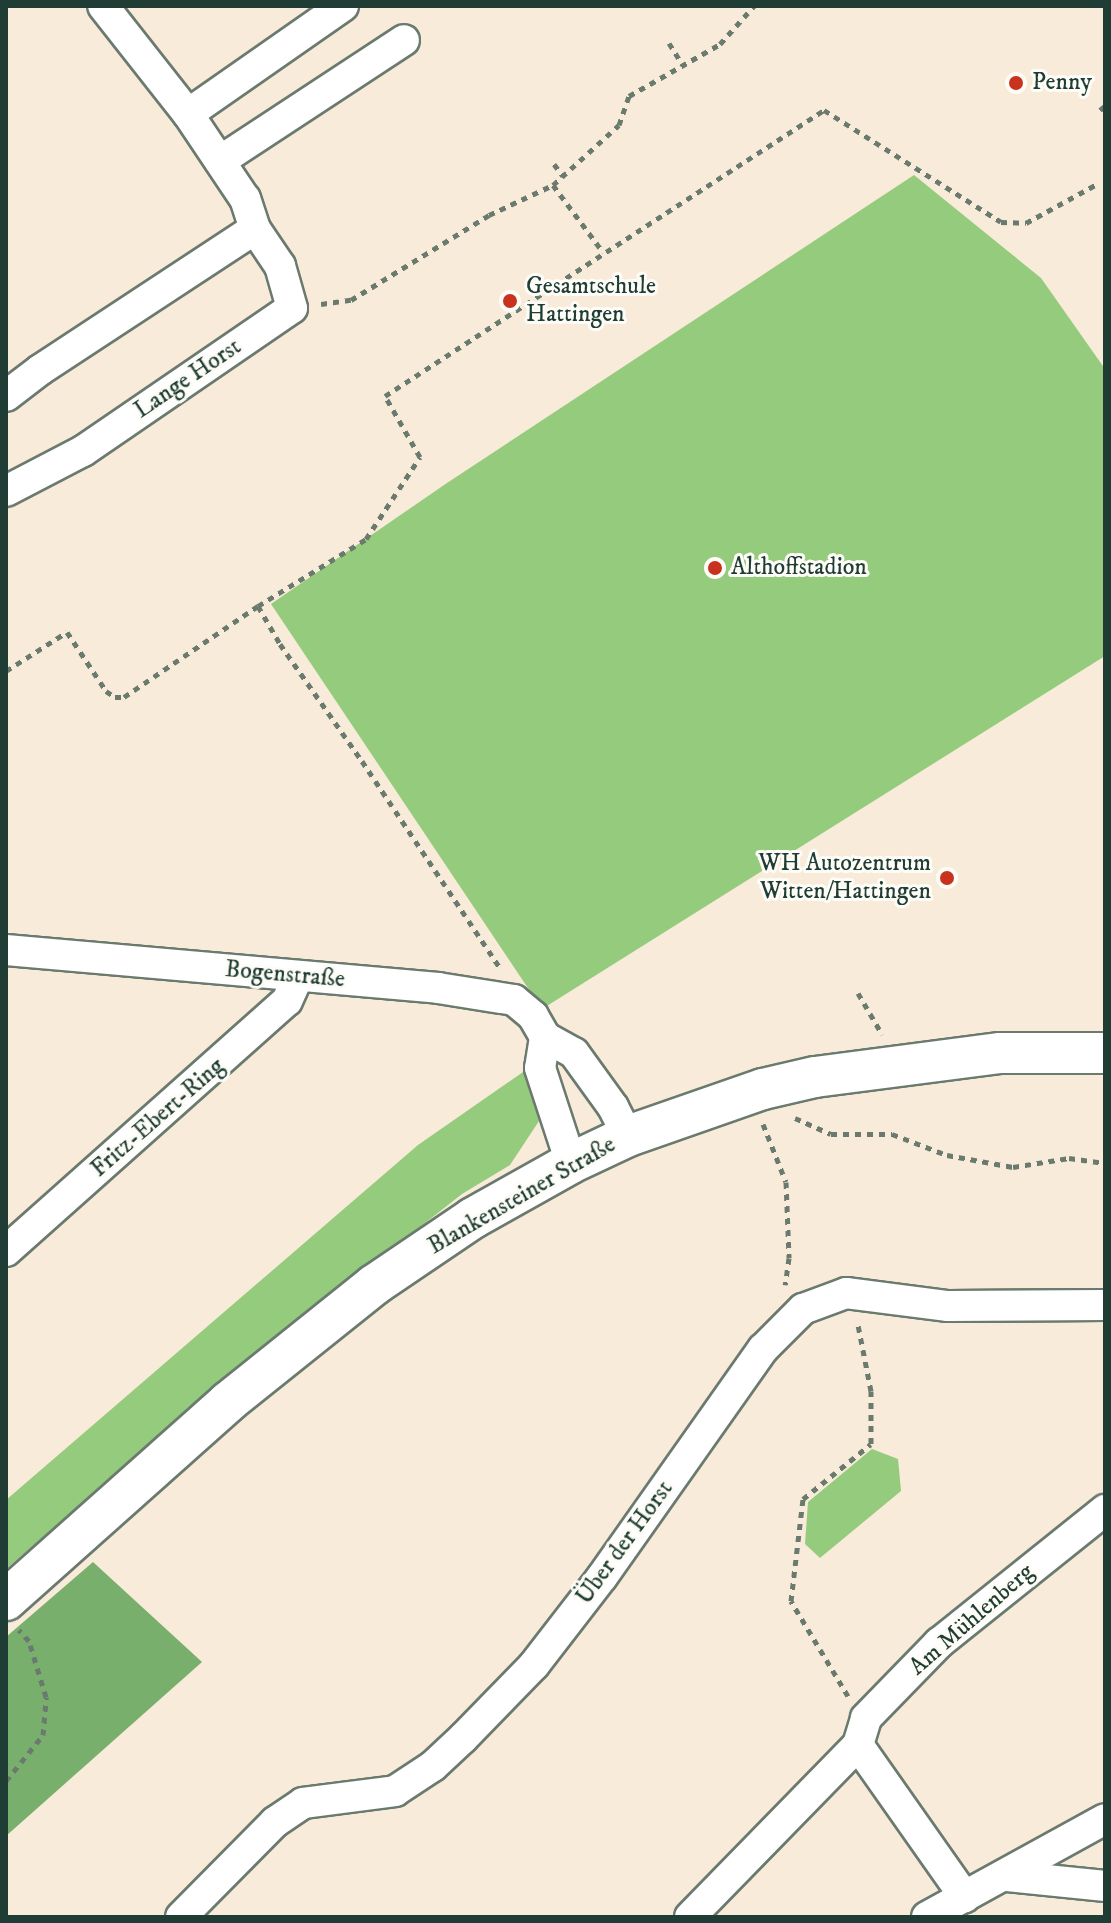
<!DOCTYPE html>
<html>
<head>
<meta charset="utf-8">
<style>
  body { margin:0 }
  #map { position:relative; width:1111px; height:1923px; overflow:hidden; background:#f8ebd9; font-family:"IM FELL DW Pica",serif }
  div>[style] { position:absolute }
  .green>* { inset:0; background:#95cb7d }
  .forest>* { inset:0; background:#78af6c }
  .path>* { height:5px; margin-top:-2.5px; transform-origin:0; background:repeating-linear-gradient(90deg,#6b7a6e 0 6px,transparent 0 12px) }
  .roads { filter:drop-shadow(2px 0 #6b7a6e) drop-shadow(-2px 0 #6b7a6e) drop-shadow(0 2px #6b7a6e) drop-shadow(0 -2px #6b7a6e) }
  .minor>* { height:30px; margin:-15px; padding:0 15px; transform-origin:15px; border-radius:15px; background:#fff }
  .major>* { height:40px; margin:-20px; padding:0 20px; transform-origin:20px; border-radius:20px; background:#fff }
  .dots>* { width:22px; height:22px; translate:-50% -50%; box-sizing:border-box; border:4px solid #fdfcf7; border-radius:50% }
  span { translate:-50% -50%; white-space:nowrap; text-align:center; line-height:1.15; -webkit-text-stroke:6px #fdfcf7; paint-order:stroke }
  .poi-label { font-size:24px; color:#1f3d34 }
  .left { translate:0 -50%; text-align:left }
  .right { translate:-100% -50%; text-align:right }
  .street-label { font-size:24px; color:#1f3d34 }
  .frame { position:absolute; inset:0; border:8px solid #1f3d34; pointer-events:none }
</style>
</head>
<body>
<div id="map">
  <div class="green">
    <i style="clip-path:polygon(914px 175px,1041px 278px,1105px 369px,1105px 656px,542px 1009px,271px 604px,447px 483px)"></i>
    <i style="clip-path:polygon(526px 1070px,539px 1121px,510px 1165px,462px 1194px,215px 1388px,6px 1569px,6px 1500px,418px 1145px)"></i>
    <i style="clip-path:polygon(872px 1449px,898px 1459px,901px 1491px,820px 1558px,805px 1544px,808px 1502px)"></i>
  </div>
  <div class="forest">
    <i style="clip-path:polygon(93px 1562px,202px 1662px,6px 1836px,6px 1637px)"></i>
  </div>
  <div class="path">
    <i style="left:669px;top:43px;width:26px;rotate:58deg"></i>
    <i style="left:1100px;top:110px;width:6px;rotate:-39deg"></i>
    <i style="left:554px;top:164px;width:15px;rotate:53deg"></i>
    <i style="left:553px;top:185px;width:89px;rotate:-42.3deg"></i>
    <i style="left:619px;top:125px;width:31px;rotate:-71deg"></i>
    <i style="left:629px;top:96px;width:105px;rotate:-29.7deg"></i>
    <i style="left:720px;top:44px;width:51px;rotate:-48.2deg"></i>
    <i style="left:321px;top:304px;width:30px;rotate:-8deg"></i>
    <i style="left:351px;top:300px;width:162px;rotate:-31.6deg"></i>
    <i style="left:489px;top:215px;width:71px;rotate:-25.1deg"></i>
    <i style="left:553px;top:185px;width:84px;rotate:53.3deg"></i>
    <i style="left:258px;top:606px;width:44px;rotate:59.9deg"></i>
    <i style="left:280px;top:644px;width:143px;rotate:55deg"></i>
    <i style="left:362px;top:761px;width:249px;rotate:56.3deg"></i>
    <i style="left:6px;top:671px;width:72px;rotate:-32.6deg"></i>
    <i style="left:67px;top:632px;width:71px;rotate:56.5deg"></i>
    <i style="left:106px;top:691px;width:11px;rotate:34deg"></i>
    <i style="left:115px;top:697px;width:9px"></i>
    <i style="left:124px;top:697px;width:162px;rotate:-34.2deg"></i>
    <i style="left:258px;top:606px;width:127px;rotate:-31.8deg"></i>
    <i style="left:366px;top:539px;width:98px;rotate:-56.6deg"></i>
    <i style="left:420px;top:457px;width:70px;rotate:-119.8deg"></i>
    <i style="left:385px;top:396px;width:524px;rotate:-33.08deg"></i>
    <i style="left:824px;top:110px;width:209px;rotate:32.3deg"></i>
    <i style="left:1001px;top:222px;width:25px;rotate:2deg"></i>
    <i style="left:1026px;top:223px;width:79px;rotate:-28.8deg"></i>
    <i style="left:858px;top:993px;width:48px;rotate:59.7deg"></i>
    <i style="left:795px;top:1118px;width:39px;rotate:24deg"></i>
    <i style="left:831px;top:1134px;width:61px"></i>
    <i style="left:892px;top:1134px;width:59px;rotate:20.9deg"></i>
    <i style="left:947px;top:1155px;width:67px;rotate:10.3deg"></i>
    <i style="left:1013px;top:1167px;width:57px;rotate:-9.1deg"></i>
    <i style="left:1069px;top:1158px;width:36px;rotate:8deg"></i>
    <i style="left:763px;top:1124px;width:62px;rotate:68.4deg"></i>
    <i style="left:786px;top:1182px;width:76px;rotate:87.7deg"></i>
    <i style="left:789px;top:1258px;width:27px;rotate:98deg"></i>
    <i style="left:848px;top:1696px;width:111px;rotate:-121deg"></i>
    <i style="left:791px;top:1601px;width:103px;rotate:-83.3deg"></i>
    <i style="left:803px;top:1499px;width:87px;rotate:-39deg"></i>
    <i style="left:871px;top:1444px;width:53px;rotate:-90deg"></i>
    <i style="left:871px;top:1391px;width:67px;rotate:-101.1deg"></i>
    <i style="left:6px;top:1781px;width:59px;rotate:-51.2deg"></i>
    <i style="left:43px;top:1735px;width:38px;rotate:-85deg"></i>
    <i style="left:46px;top:1697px;width:59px;rotate:-106.9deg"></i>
    <i style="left:29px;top:1641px;width:15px;rotate:-132deg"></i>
  </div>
  <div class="roads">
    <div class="minor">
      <i style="left:188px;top:114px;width:189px;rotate:-34.9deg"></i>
      <i style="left:220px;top:161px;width:220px;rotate:-33.3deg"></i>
      <i style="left:6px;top:396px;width:43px;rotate:-37.4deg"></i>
      <i style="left:40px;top:370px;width:257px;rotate:-33.3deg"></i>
      <i style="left:6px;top:491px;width:87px;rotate:-27.5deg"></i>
      <i style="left:83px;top:451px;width:253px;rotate:-34.4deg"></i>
      <i style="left:292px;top:308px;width:44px;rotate:-105.9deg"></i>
      <i style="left:280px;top:266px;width:45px;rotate:-124deg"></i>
      <i style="left:255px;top:229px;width:32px;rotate:-108deg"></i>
      <i style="left:245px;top:199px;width:102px;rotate:-123.8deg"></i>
      <i style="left:188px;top:114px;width:137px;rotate:-128.2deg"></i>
      <i style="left:6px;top:950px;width:434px;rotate:5deg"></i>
      <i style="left:438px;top:988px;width:77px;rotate:9deg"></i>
      <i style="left:514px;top:1000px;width:25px;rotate:40deg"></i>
      <i style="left:533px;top:1016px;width:24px;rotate:60deg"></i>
      <i style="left:545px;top:1037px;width:33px;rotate:29deg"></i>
      <i style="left:574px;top:1053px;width:67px;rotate:54.2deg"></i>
      <i style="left:613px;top:1107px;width:33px;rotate:63deg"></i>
      <i style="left:545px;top:1037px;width:31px;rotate:99deg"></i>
      <i style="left:540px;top:1068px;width:100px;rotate:71.9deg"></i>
      <i style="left:6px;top:1251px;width:376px;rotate:-41.7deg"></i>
      <i style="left:287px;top:1001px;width:27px;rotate:-66deg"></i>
      <i style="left:858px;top:1745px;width:186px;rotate:54.9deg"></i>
      <i style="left:1007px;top:1876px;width:99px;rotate:5.8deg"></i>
      <i style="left:181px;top:1917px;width:134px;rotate:-45.3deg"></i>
      <i style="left:275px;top:1822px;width:34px;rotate:-34deg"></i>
      <i style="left:303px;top:1803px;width:93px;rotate:-7.4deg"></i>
      <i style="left:395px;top:1791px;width:45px;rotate:-33.3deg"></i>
      <i style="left:433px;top:1766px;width:41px;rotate:-43deg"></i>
      <i style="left:463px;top:1738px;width:102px;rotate:-45.8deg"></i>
      <i style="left:534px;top:1665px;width:111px;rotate:-52.3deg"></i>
      <i style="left:602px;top:1577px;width:279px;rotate:-54.8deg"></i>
      <i style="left:763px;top:1349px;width:57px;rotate:-45deg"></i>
      <i style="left:803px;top:1309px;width:46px;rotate:-20.4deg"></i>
      <i style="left:846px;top:1293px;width:103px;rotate:7.3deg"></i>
      <i style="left:948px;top:1306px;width:157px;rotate:-0.4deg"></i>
      <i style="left:690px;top:1917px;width:240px;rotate:-45.7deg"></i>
      <i style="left:858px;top:1745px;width:28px;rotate:-73deg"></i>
      <i style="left:866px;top:1718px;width:105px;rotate:-45.8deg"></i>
      <i style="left:939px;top:1643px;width:213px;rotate:-38.7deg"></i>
      <i style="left:927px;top:1917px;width:203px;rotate:-28.8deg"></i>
    </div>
    <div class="major">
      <i style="left:6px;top:1600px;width:297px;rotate:-41.7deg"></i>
      <i style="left:228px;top:1402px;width:187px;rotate:-38.7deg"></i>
      <i style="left:374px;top:1285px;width:120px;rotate:-34.1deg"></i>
      <i style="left:473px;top:1218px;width:112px;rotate:-29.3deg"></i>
      <i style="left:571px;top:1163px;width:63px;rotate:-25.3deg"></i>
      <i style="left:628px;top:1136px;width:143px;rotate:-19.2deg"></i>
      <i style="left:763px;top:1089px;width:53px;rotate:-13deg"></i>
      <i style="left:815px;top:1077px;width:187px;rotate:-7.4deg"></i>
      <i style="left:1000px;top:1053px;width:105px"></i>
    </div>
  </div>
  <div class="dots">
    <i style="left:1016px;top:83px;background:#c8321e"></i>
    <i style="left:510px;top:301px;background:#c8321e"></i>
    <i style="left:715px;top:568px;background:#c8321e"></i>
    <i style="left:947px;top:878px;background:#c8321e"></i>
  </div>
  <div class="poi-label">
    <span class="left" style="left:1032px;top:83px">Penny</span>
    <span class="left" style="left:526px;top:301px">Gesamtschule<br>Hattingen</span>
    <span class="left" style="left:731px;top:568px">Althoffstadion</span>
    <span class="right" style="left:931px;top:878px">WH Autozentrum<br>Witten/Hattingen</span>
  </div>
  <div class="street-label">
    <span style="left:188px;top:379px;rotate:-34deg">Lange Horst</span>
    <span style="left:285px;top:975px;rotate:5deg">Bogenstraße</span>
    <span style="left:158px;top:1118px;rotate:-41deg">Fritz-Ebert-Ring</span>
    <span style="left:522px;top:1196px;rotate:-30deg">Blankensteiner Straße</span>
    <span style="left:625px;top:1543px;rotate:-54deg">Über der Horst</span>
    <span style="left:972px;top:1620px;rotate:-41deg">Am Mühlenberg</span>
  </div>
  <div class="frame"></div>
</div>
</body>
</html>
